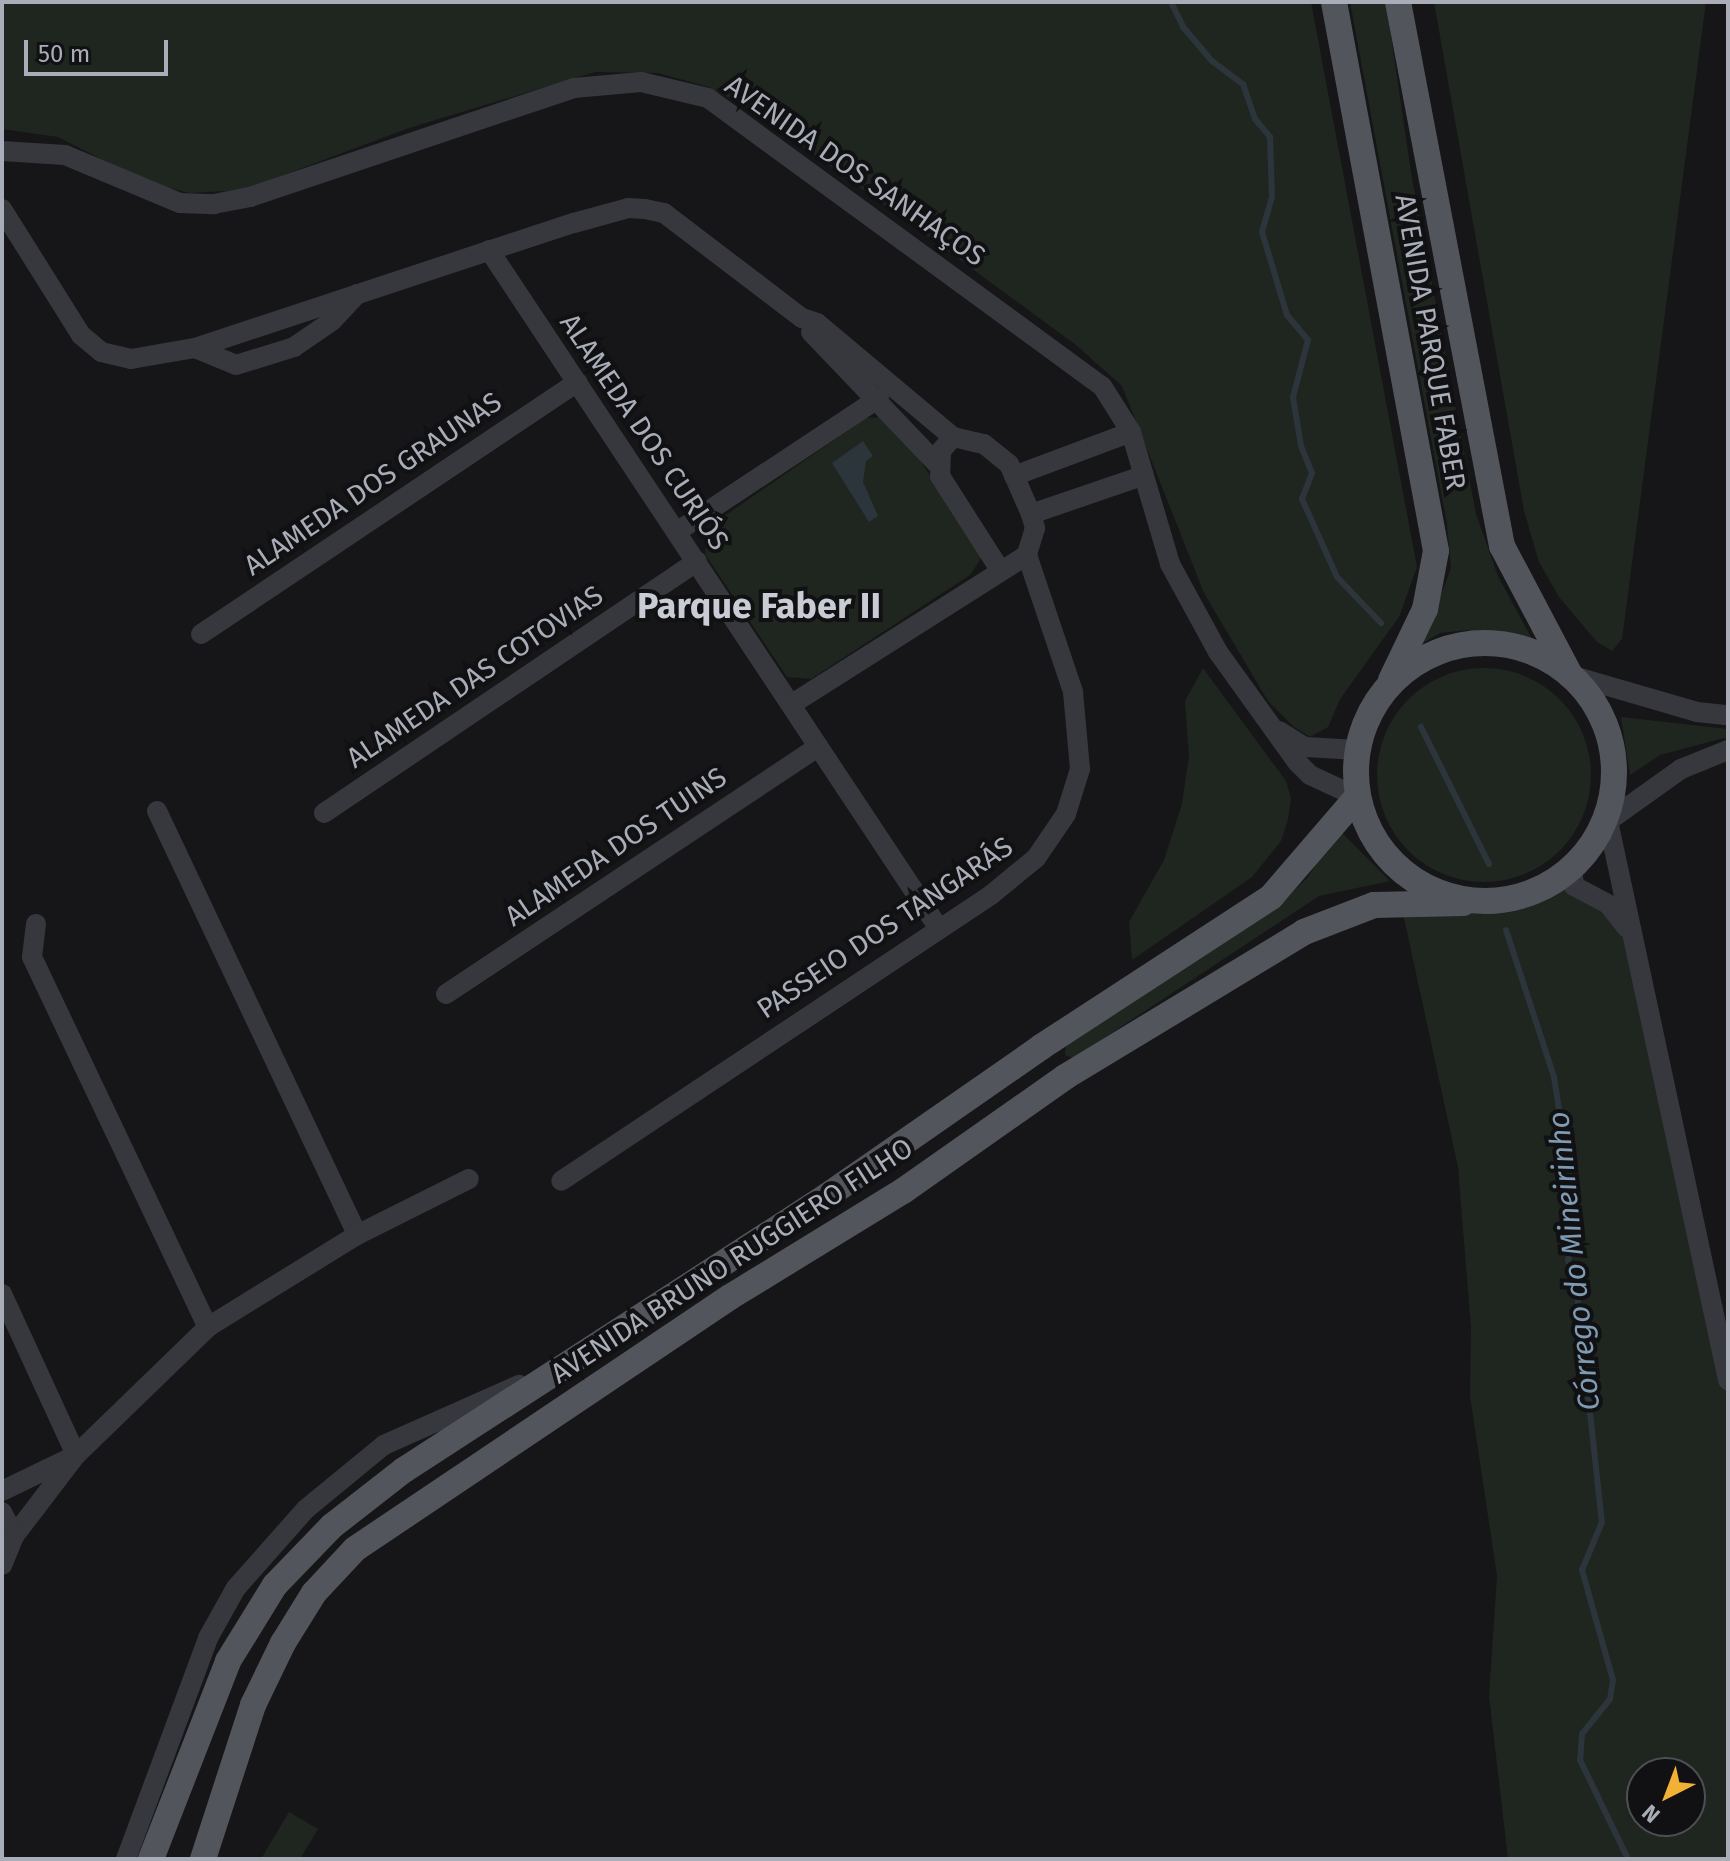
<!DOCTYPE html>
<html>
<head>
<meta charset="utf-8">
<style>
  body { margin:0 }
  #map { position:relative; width:1730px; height:1861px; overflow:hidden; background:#161618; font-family:"Fira Sans",sans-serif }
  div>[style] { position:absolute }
  .green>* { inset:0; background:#1e261f }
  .round { border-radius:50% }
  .water>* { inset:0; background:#2c353c }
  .stream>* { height:6px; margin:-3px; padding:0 3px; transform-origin:3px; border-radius:3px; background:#2c353c }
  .minor>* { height:20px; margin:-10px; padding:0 10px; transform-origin:10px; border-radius:10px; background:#37383d }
  .major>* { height:26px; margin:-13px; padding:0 13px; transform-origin:13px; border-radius:13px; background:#53555c }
  .major>.ring { margin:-13px; padding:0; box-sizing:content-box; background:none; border:26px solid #53555c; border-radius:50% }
  span { translate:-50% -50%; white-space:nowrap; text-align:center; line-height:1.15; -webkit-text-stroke:8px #111113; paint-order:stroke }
  .street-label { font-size:28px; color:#a8adb8 }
  .water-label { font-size:30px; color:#7f9bb3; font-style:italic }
  .district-label { font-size:36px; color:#c9ccd4; font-weight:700 }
  .frame { position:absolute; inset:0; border:4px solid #a8adb8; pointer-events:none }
  .north { position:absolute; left:1626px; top:1757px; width:80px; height:80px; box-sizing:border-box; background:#111113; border:2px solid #4d4f55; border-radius:50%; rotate:222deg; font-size:22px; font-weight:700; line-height:32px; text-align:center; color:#a8adb8 }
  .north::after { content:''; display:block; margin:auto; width:28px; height:36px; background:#f2b134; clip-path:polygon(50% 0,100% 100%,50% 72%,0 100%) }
  .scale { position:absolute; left:24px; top:40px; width:144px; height:36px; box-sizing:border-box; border:4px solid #a8adb8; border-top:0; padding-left:10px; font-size:24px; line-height:28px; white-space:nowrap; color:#a8adb8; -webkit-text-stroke:6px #111113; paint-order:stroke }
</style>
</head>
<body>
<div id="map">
  <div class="green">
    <i style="clip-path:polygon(2px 2px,1311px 2px,1417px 567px,1399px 617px,1340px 699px,1328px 727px,1310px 737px,1294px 727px,1268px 701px,1204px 593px,1122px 386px,1076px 345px,930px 238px,758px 114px,709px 87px,658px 73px,595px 72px,409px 128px,243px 190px,189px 193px,144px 181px,58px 137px,2px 129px)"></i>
    <i style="clip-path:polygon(1350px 2px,1386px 2px,1412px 179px,1476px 514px,1498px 576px,1533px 641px,1468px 630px,1440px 633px,1423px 643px,1451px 568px,1447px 524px)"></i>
    <i style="clip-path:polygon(1434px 2px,1706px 2px,1622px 639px,1612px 651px,1597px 642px,1559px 597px,1539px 562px,1524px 511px)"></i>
    <i style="clip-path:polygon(884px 417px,893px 421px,982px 551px,980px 560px,970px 575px,811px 679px,787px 677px,705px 554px,707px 528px,866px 418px)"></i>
    <i style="clip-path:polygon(1203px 668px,1286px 781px,1291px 798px,1288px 819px,1281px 841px,1252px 877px,1132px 960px,1129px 922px,1164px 860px,1182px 804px,1189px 756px,1185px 701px)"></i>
    <i class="round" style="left:1377px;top:668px;width:214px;height:214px"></i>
    <i style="clip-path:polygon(1621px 717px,1728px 729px,1728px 737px,1660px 755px,1630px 775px)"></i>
    <i style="clip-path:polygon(1339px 830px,1390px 881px,1319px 896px,1074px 1058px,1065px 1055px,1066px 1046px,1283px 902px,1307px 878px)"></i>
    <i style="clip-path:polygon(evenodd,1572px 867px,1574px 886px,1618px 915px,1728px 1380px,1728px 1859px,1508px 1859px,1489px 1696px,1497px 1576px,1470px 1396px,1471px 1328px,1458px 1167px,1401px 904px,1519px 896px,1572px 867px,1642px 1773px,1690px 1773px,1690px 1821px,1642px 1821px,1642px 1773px)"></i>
    <i style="clip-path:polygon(289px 1812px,318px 1829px,300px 1859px,261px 1859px)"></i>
  </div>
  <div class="water">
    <i style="clip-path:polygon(863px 441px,873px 456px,866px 461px,863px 482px,878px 516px,869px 522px,832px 463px)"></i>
  </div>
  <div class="stream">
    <i style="left:1171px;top:2px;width:28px;rotate:64deg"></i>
    <i style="left:1183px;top:27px;width:45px;rotate:49.5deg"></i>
    <i style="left:1212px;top:61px;width:39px;rotate:37deg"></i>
    <i style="left:1243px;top:84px;width:37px;rotate:71deg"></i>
    <i style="left:1255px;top:119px;width:23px;rotate:50deg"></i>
    <i style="left:1270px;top:137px;width:60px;rotate:88.1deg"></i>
    <i style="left:1272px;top:197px;width:36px;rotate:106deg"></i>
    <i style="left:1262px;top:232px;width:87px;rotate:73.2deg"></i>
    <i style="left:1287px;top:315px;width:33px;rotate:50deg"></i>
    <i style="left:1308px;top:340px;width:59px;rotate:104.7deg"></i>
    <i style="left:1293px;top:397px;width:50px;rotate:80.7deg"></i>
    <i style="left:1301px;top:446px;width:29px;rotate:68deg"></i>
    <i style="left:1312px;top:473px;width:28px;rotate:111deg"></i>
    <i style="left:1302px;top:499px;width:85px;rotate:65.8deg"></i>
    <i style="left:1337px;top:577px;width:64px;rotate:46.3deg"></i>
    <i style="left:1421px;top:727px;width:153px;rotate:63.6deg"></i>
    <i style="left:1506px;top:930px;width:155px;rotate:71.9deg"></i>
    <i style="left:1554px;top:1077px;width:150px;rotate:81.2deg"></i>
    <i style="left:1577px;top:1225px;width:36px;rotate:104deg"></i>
    <i style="left:1568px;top:1260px;width:25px;rotate:72deg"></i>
    <i style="left:1576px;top:1284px;width:239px;rotate:83.8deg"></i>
    <i style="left:1602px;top:1522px;width:52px;rotate:112.6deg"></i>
    <i style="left:1582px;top:1570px;width:114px;rotate:74.3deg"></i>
    <i style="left:1613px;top:1680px;width:19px;rotate:99deg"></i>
    <i style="left:1610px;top:1699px;width:45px;rotate:128.7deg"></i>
    <i style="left:1582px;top:1734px;width:26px;rotate:94deg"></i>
    <i style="left:1580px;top:1760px;width:110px;rotate:64.1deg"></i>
  </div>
  <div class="minor">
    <i style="left:2px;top:151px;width:63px;rotate:3.6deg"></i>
    <i style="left:65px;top:155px;width:125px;rotate:22.7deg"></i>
    <i style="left:180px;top:203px;width:34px;rotate:2deg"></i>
    <i style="left:214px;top:204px;width:37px;rotate:-11deg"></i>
    <i style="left:250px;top:197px;width:342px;rotate:-18.6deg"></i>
    <i style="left:574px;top:88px;width:67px;rotate:-5.1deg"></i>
    <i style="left:641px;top:82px;width:69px;rotate:13.4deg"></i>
    <i style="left:708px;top:98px;width:488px;rotate:36.2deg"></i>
    <i style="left:1102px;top:386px;width:54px;rotate:57.8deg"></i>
    <i style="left:1131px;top:432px;width:138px;rotate:73.5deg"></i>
    <i style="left:1170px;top:564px;width:100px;rotate:61.4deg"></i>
    <i style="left:1218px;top:652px;width:135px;rotate:54.3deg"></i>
    <i style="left:1297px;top:762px;width:18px;rotate:45deg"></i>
    <i style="left:1310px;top:775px;width:52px;rotate:25.1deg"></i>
    <i style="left:2px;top:209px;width:149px;rotate:57.9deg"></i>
    <i style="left:81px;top:335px;width:26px;rotate:40deg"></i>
    <i style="left:101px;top:352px;width:31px;rotate:13deg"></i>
    <i style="left:131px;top:359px;width:65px;rotate:-9.8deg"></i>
    <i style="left:195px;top:348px;width:399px;rotate:-18.3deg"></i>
    <i style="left:574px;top:223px;width:56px;rotate:-15.5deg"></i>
    <i style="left:628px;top:208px;width:17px;rotate:3deg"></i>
    <i style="left:645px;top:209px;width:19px;rotate:12deg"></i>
    <i style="left:664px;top:213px;width:173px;rotate:37.3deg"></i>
    <i style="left:802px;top:318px;width:16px;rotate:18deg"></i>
    <i style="left:817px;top:323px;width:177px;rotate:40deg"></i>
    <i style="left:953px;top:437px;width:32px;rotate:13deg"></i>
    <i style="left:984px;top:444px;width:32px;rotate:39deg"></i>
    <i style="left:1009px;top:464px;width:55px;rotate:66.3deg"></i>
    <i style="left:1031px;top:514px;width:15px;rotate:74deg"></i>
    <i style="left:1035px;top:528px;width:28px;rotate:107deg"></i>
    <i style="left:1027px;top:555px;width:145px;rotate:71.4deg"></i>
    <i style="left:1073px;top:692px;width:77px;rotate:84.8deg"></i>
    <i style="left:1080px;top:769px;width:47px;rotate:107.3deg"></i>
    <i style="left:1066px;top:814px;width:53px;rotate:124.3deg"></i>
    <i style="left:1036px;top:858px;width:58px;rotate:140.6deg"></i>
    <i style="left:991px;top:895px;width:516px;rotate:146.37deg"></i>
    <i style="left:489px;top:250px;width:812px;rotate:56.45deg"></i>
    <i style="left:811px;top:332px;width:182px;rotate:46.3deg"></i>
    <i style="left:195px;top:348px;width:44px;rotate:22.5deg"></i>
    <i style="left:236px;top:365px;width:61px;rotate:-17.2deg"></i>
    <i style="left:294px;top:347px;width:46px;rotate:-34.4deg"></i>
    <i style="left:332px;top:321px;width:37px;rotate:-47deg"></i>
    <i style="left:953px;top:437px;width:18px;rotate:131deg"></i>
    <i style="left:941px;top:451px;width:25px;rotate:92deg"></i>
    <i style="left:940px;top:476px;width:112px;rotate:57.4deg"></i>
    <i style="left:1014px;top:476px;width:125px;rotate:-20.6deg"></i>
    <i style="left:1031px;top:514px;width:117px;rotate:-18.9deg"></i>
    <i style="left:678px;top:531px;width:241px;rotate:-33.5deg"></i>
    <i style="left:201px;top:634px;width:453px;rotate:-33.8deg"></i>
    <i style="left:1570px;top:675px;width:132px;rotate:16.2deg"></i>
    <i style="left:1697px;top:712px;width:31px;rotate:6deg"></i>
    <i style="left:792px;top:704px;width:278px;rotate:-32.4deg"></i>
    <i style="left:1279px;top:731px;width:31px;rotate:32deg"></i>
    <i style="left:1305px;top:747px;width:53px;rotate:3.2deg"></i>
    <i style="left:1728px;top:750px;width:51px;rotate:158deg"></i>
    <i style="left:1681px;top:769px;width:90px;rotate:144.5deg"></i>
    <i style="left:1608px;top:821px;width:572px;rotate:77.88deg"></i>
    <i style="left:157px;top:811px;width:469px;rotate:64.7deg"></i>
    <i style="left:324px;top:813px;width:450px;rotate:-34deg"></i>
    <i style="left:1572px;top:867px;width:19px;rotate:84deg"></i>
    <i style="left:1574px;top:886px;width:40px;rotate:28deg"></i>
    <i style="left:1609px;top:905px;width:28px;rotate:52deg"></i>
    <i style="left:36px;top:924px;width:33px;rotate:97deg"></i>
    <i style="left:32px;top:957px;width:410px;rotate:64.6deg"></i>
    <i style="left:446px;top:994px;width:447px;rotate:-33.6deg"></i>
    <i style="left:2px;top:1294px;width:177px;rotate:65.3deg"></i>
    <i style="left:76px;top:1455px;width:102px;rotate:127.4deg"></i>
    <i style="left:2px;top:1491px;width:82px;rotate:-25.9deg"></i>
    <i style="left:76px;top:1455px;width:184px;rotate:-44.1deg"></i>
    <i style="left:208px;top:1327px;width:175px;rotate:-31.7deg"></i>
    <i style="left:357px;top:1235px;width:125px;rotate:-26.6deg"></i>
    <i style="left:2px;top:1512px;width:27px;rotate:63deg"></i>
    <i style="left:14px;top:1536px;width:31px;rotate:112deg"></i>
    <i style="left:126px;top:1859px;width:236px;rotate:-69.6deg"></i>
    <i style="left:208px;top:1638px;width:57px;rotate:-60.8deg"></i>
    <i style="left:236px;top:1588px;width:106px;rotate:-48.5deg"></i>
    <i style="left:306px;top:1509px;width:101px;rotate:-39.4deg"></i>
    <i style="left:384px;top:1445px;width:148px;rotate:-24deg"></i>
  </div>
  <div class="major">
    <i style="left:1334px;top:2px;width:558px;rotate:79.47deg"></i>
    <i style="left:1436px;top:551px;width:59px;rotate:100.7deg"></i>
    <i style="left:1425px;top:609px;width:79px;rotate:115.6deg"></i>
    <i style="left:1398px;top:2px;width:554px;rotate:79.18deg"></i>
    <i style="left:1502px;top:546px;width:146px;rotate:62.2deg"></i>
    <i class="ring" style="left:1356px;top:643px;width:232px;height:232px"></i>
    <i style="left:151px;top:1859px;width:212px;rotate:-68.7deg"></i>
    <i style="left:228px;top:1661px;width:89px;rotate:-58.3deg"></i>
    <i style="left:275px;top:1585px;width:82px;rotate:-46deg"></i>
    <i style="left:332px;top:1526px;width:91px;rotate:-37.9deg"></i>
    <i style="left:404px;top:1470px;width:504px;rotate:-32.93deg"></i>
    <i style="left:827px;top:1196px;width:261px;rotate:-34.8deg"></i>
    <i style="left:1041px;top:1047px;width:275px;rotate:-33.1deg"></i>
    <i style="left:1271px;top:897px;width:132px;rotate:-49.3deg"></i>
    <i style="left:203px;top:1859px;width:162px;rotate:-72deg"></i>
    <i style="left:253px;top:1705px;width:69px;rotate:-64.2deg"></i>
    <i style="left:283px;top:1643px;width:59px;rotate:-58.2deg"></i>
    <i style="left:314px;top:1593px;width:60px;rotate:-47deg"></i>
    <i style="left:355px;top:1549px;width:452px;rotate:-33.9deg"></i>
    <i style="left:730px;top:1297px;width:203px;rotate:-31.5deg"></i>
    <i style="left:903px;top:1191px;width:198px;rotate:-35.1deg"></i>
    <i style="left:1065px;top:1077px;width:280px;rotate:-31.2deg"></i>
    <i style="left:1304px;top:932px;width:75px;rotate:-21.1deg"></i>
    <i style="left:1374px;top:905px;width:89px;rotate:-1.3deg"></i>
  </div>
  <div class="street-label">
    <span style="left:855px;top:171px;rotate:35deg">AVENIDA DOS SANHAÇOS</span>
    <span style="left:1430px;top:342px;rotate:80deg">AVENIDA PARQUE FABER</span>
    <span style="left:644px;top:432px;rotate:56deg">ALAMEDA DOS CURIÓS</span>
    <span style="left:373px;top:484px;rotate:-34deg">ALAMEDA DOS GRAUNAS</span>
    <span style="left:475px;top:677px;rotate:-34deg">ALAMEDA DAS COTOVIAS</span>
    <span style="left:616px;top:847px;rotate:-34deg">ALAMEDA DOS TUINS</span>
    <span style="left:885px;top:928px;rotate:-34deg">PASSEIO DOS TANGARÁS</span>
    <span style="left:732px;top:1261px;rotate:-33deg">AVENIDA BRUNO RUGGIERO FILHO</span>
  </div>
  <div class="water-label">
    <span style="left:1574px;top:1261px;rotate:-96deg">Córrego do Mineirinho</span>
  </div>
  <div class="district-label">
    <span style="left:759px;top:607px">Parque Faber II</span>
  </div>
  <div class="frame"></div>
  <div class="north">N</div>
  <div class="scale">50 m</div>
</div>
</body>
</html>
